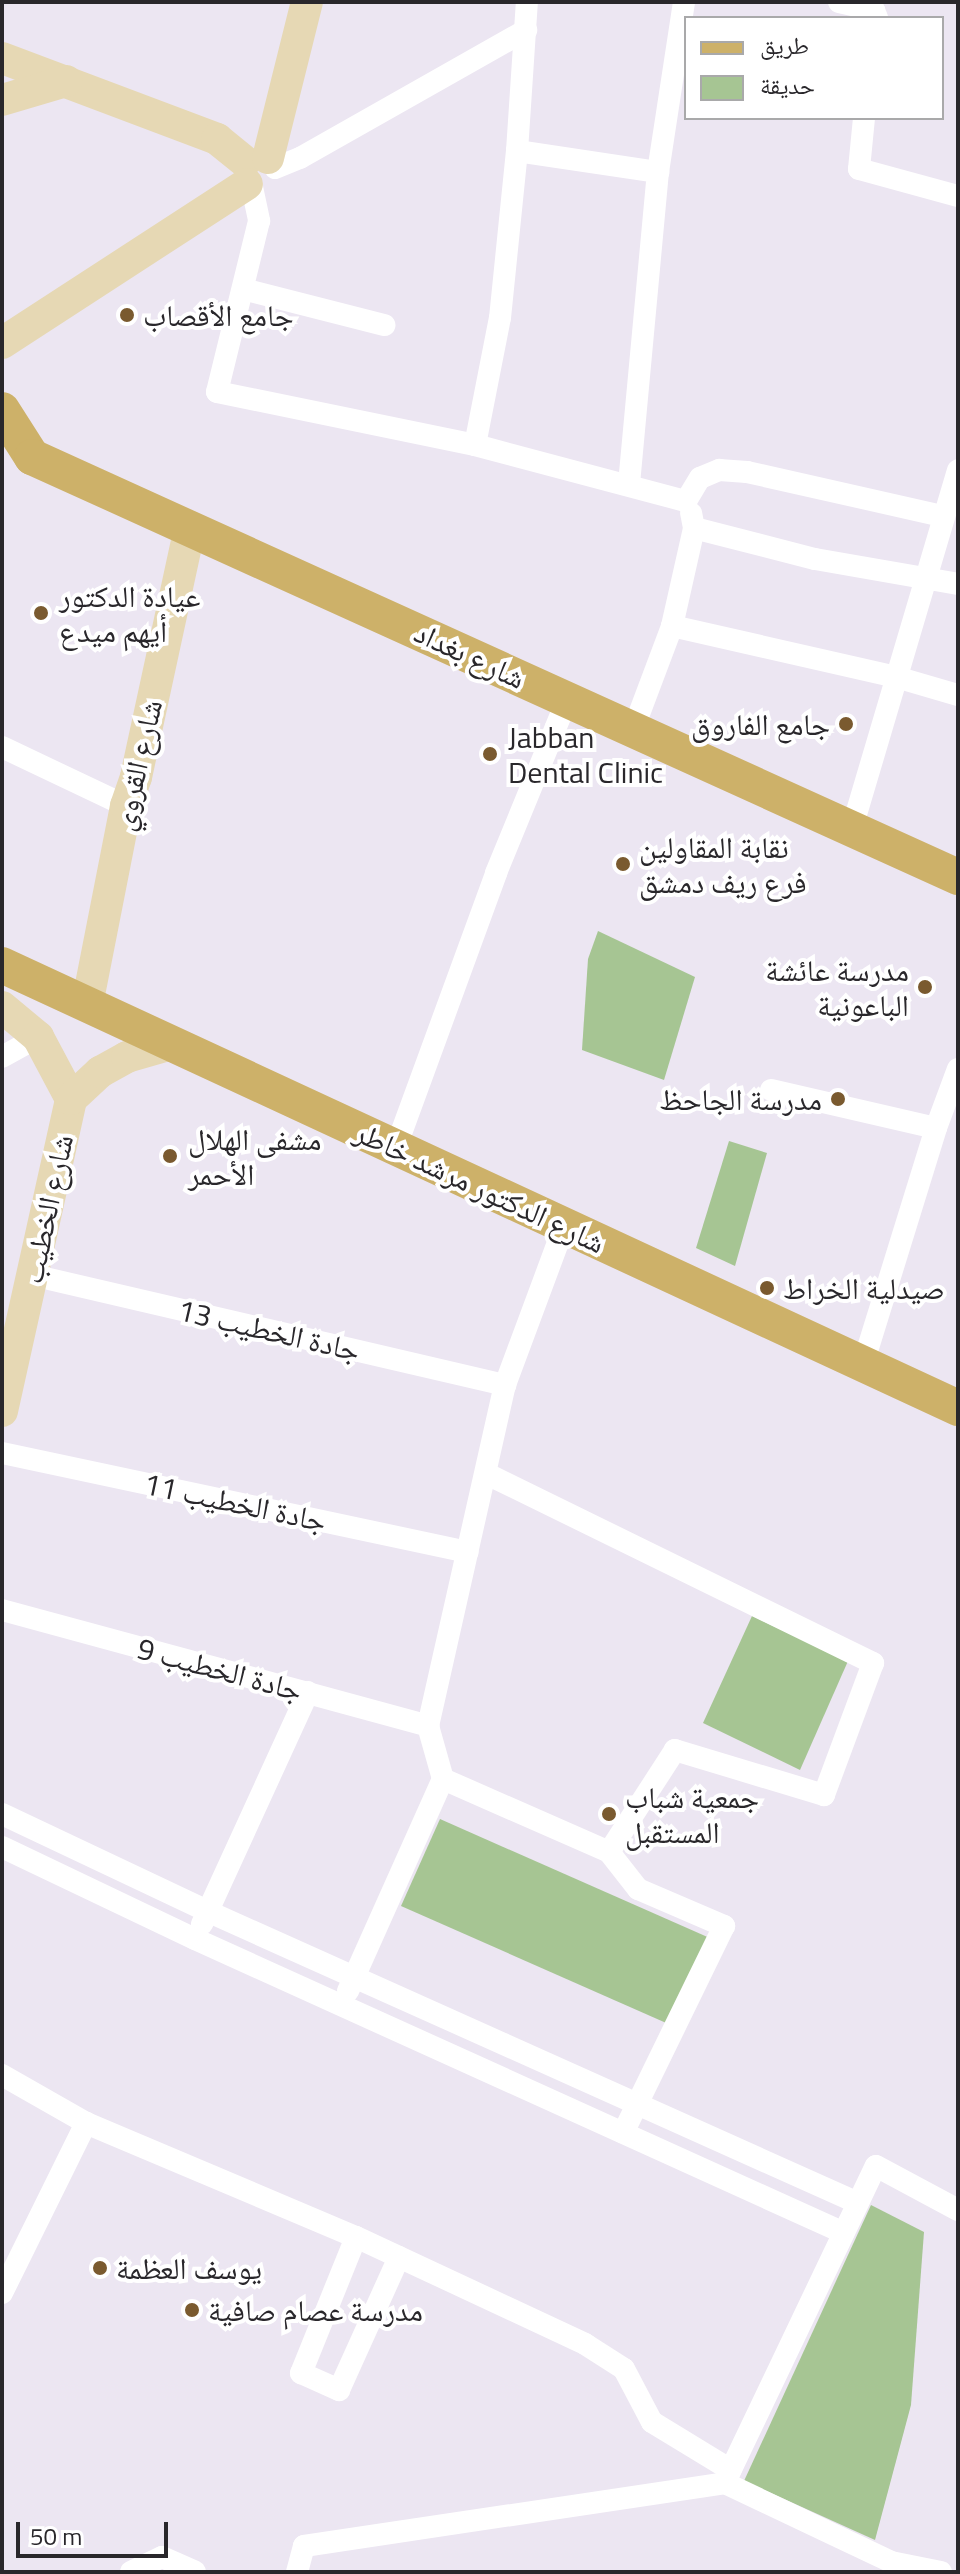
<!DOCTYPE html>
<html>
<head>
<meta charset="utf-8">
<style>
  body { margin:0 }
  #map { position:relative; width:960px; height:2574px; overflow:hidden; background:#ece6f2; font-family:"Titillium Web","Noto Naskh Arabic",sans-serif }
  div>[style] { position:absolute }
  .green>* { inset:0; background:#a6c593 }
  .street>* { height:22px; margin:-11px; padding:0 11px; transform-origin:11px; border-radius:11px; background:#fff }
  .secondary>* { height:32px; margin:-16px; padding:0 16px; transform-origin:16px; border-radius:16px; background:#e6d8b4 }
  .primary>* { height:36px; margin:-18px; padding:0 18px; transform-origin:18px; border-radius:18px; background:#cdb169 }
  .dots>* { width:22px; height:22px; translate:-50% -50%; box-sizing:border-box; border:4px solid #fff; border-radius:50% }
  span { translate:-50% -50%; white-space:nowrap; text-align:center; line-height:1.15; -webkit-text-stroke:8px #fff; paint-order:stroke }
  .poi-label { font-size:30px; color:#29272b }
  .left { translate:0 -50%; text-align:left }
  .right { translate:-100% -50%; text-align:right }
  .street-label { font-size:30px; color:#29272b }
  .frame { position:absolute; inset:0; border:4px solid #29272b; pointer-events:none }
  .legend { position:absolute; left:684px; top:16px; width:260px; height:104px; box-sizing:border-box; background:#fff; border:2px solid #a9a9aa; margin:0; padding:10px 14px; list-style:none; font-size:24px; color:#29272b }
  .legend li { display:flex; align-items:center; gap:16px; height:40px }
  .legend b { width:40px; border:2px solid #a9a9aa }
  .scale { position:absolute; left:16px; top:2522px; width:152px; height:36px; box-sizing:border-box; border:4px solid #29272b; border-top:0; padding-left:10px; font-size:24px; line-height:28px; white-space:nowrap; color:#29272b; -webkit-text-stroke:6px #fff; paint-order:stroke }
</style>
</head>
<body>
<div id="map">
  <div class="green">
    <i style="clip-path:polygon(598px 931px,695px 977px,664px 1080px,582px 1050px,588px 959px)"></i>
    <i style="clip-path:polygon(729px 1141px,767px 1153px,735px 1266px,696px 1248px)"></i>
    <i style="clip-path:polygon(752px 1616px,848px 1661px,800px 1770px,703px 1723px)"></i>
    <i style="clip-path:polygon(440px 1819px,712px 1939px,673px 2026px,401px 1906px)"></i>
    <i style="clip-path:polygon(871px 2205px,924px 2232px,911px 2405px,875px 2540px,744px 2481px)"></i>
  </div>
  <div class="street">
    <i style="left:839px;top:2px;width:36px;rotate:13deg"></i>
    <i style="left:874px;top:10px;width:9px;rotate:69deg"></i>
    <i style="left:864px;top:118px;width:51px;rotate:95.6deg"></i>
    <i style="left:859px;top:169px;width:103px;rotate:15.3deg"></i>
    <i style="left:517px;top:151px;width:143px;rotate:8.5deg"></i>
    <i style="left:275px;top:168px;width:27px;rotate:-22deg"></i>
    <i style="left:300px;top:158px;width:260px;rotate:-29.5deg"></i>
    <i style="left:252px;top:187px;width:35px;rotate:78deg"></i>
    <i style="left:259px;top:221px;width:176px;rotate:103.8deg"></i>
    <i style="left:217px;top:392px;width:263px;rotate:11.6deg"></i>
    <i style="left:475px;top:445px;width:218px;rotate:14.9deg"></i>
    <i style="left:243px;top:289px;width:146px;rotate:14.3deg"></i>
    <i style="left:475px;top:445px;width:129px;rotate:-78.9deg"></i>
    <i style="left:500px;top:318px;width:168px;rotate:-84.2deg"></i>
    <i style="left:517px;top:151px;width:149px;rotate:-86.2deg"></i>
    <i style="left:629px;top:484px;width:313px;rotate:-84.7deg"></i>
    <i style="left:658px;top:172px;width:172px;rotate:-81.3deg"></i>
    <i style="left:686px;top:501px;width:27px;rotate:-59deg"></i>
    <i style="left:700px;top:478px;width:21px;rotate:-23deg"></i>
    <i style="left:719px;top:470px;width:28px;rotate:4deg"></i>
    <i style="left:747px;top:472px;width:201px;rotate:12.7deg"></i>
    <i style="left:694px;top:528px;width:125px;rotate:14.4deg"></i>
    <i style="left:815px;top:559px;width:145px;rotate:9.9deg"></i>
    <i style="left:672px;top:626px;width:230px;rotate:12.8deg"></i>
    <i style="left:896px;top:677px;width:65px;rotate:16.2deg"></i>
    <i style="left:633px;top:730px;width:111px;rotate:-69.4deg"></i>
    <i style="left:672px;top:626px;width:100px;rotate:-77.3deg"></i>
    <i style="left:694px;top:528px;width:15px;rotate:-101deg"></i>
    <i style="left:2px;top:747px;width:137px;rotate:25.4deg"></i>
    <i style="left:852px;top:828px;width:373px;rotate:-73.5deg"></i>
    <i style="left:2px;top:1057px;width:41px;rotate:-29.1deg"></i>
    <i style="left:771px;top:1090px;width:169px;rotate:13deg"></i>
    <i style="left:396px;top:1147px;width:292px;rotate:-69.9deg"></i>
    <i style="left:496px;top:873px;width:187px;rotate:-67.7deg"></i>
    <i style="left:32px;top:1275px;width:486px;rotate:13.1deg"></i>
    <i style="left:863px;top:1364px;width:247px;rotate:-72.8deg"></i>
    <i style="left:936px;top:1128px;width:63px;rotate:-69.6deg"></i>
    <i style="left:2px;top:1453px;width:476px;rotate:12deg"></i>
    <i style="left:487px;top:1474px;width:430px;rotate:26.1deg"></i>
    <i style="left:873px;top:1663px;width:141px;rotate:110.4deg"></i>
    <i style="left:824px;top:1795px;width:156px;rotate:-163.2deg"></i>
    <i style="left:675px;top:1750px;width:121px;rotate:122.9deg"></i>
    <i style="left:2px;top:1610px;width:442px;rotate:15.2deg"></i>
    <i style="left:443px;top:1779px;width:181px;rotate:23.7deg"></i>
    <i style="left:609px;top:1852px;width:47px;rotate:51.9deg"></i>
    <i style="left:638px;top:1889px;width:94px;rotate:23.3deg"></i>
    <i style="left:724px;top:1926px;width:230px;rotate:116deg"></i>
    <i style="left:2px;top:1814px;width:227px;rotate:25.3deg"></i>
    <i style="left:207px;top:1911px;width:713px;rotate:24.16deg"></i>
    <i style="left:2px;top:1847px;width:214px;rotate:25.5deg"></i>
    <i style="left:195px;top:1939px;width:712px;rotate:24.37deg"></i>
    <i style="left:202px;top:1924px;width:255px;rotate:-65.4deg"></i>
    <i style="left:348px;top:1991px;width:232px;rotate:-65.9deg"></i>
    <i style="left:443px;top:1779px;width:55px;rotate:-105.8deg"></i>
    <i style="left:428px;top:1726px;width:350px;rotate:-77.3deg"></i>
    <i style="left:505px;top:1385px;width:170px;rotate:-69.6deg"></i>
    <i style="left:2px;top:2075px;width:97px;rotate:29.7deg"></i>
    <i style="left:86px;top:2123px;width:293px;rotate:22.9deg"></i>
    <i style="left:356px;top:2237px;width:253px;rotate:25deg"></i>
    <i style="left:585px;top:2344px;width:46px;rotate:32.7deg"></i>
    <i style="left:624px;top:2369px;width:60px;rotate:62.2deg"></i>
    <i style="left:652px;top:2422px;width:92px;rotate:31.3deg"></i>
    <i style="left:356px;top:2237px;width:147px;rotate:112deg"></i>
    <i style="left:301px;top:2373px;width:42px;rotate:24.1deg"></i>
    <i style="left:339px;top:2390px;width:146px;rotate:-65.7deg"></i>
    <i style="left:2px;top:2293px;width:190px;rotate:-63.7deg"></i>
    <i style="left:725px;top:2482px;width:350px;rotate:-64.5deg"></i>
    <i style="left:876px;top:2166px;width:93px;rotate:28.2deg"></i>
    <i style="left:131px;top:2572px;width:34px;rotate:-26deg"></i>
    <i style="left:162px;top:2557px;width:36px;rotate:24deg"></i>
    <i style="left:297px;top:2572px;width:27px;rotate:-75deg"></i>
    <i style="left:304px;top:2546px;width:426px;rotate:-8.5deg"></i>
    <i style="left:725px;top:2483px;width:184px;rotate:25.4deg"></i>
    <i style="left:891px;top:2562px;width:51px;rotate:11.3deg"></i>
  </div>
  <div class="secondary">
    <i style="left:2px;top:58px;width:230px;rotate:20.6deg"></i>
    <i style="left:217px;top:139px;width:36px;rotate:39deg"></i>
    <i style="left:2px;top:100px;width:67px;rotate:-16.5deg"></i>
    <i style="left:268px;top:158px;width:161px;rotate:-76deg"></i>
    <i style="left:2px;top:343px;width:292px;rotate:-33deg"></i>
    <i style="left:87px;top:1005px;width:203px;rotate:-78.9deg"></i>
    <i style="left:126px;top:806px;width:31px;rotate:-71deg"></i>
    <i style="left:136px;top:777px;width:256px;rotate:-77.8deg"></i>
    <i style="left:2px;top:1007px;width:47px;rotate:39.8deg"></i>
    <i style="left:38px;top:1037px;width:70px;rotate:62deg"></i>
    <i style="left:2px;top:1411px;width:320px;rotate:-77.5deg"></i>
    <i style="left:71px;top:1099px;width:40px;rotate:-43deg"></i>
    <i style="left:100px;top:1072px;width:31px;rotate:-29deg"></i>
    <i style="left:127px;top:1057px;width:47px;rotate:-16.1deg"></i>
  </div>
  <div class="primary">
    <i style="left:2px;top:410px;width:56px;rotate:57.4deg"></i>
    <i style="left:32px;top:457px;width:1017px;rotate:24.4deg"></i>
    <i style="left:2px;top:965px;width:1054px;rotate:24.86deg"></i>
  </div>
  <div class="dots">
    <i style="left:127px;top:315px;background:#7a5a2f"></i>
    <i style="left:41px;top:613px;background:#7a5a2f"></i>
    <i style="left:846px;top:724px;background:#7a5a2f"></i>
    <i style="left:490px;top:754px;background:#7a5a2f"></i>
    <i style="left:623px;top:864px;background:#7a5a2f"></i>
    <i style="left:925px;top:987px;background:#7a5a2f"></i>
    <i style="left:838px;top:1099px;background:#7a5a2f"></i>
    <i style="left:170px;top:1156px;background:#7a5a2f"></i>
    <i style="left:767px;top:1288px;background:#7a5a2f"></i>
    <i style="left:609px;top:1814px;background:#7a5a2f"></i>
    <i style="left:100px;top:2268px;background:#7a5a2f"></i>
    <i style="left:192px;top:2310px;background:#7a5a2f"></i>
  </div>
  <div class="poi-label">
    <span class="left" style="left:143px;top:315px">جامع الأقصاب</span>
    <span class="left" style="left:59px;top:613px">عيادة الدكتور<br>أيهم ميدع</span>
    <span class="right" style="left:830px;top:724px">جامع الفاروق</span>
    <span class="left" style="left:508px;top:754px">Jabban<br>Dental Clinic</span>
    <span class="left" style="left:639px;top:864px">نقابة المقاولين<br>فرع ريف دمشق</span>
    <span class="right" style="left:909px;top:987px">مدرسة عائشة<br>الباعونية</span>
    <span class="right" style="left:822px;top:1099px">مدرسة الجاحظ</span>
    <span class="left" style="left:188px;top:1156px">مشفى الهلال<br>الأحمر</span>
    <span class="left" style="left:783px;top:1288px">صيدلية الخراط</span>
    <span class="left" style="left:625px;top:1814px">جمعية شباب<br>المستقبل</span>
    <span class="left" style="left:116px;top:2268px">يوسف العظمة</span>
    <span class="left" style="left:208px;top:2310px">مدرسة عصام صافية</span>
  </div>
  <div class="street-label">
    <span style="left:470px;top:655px;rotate:25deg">شارع بغداد</span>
    <span style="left:137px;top:765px;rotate:-77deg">شارع القروي</span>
    <span style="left:480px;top:1187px;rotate:25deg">شارع الدكتور مرشد خاطر</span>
    <span style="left:47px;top:1209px;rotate:-78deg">شارع الخطيب</span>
    <span style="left:269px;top:1330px;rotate:13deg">جادة الخطيب 13</span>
    <span style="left:235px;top:1502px;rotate:12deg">جادة الخطيب 11</span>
    <span style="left:220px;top:1669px;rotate:15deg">جادة الخطيب 9</span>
  </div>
  <div class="frame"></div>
  <ul class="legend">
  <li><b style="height:10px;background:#cdb169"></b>طريق</li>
  <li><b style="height:22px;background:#a6c593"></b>حديقة</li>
  </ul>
  <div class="scale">50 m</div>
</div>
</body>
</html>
